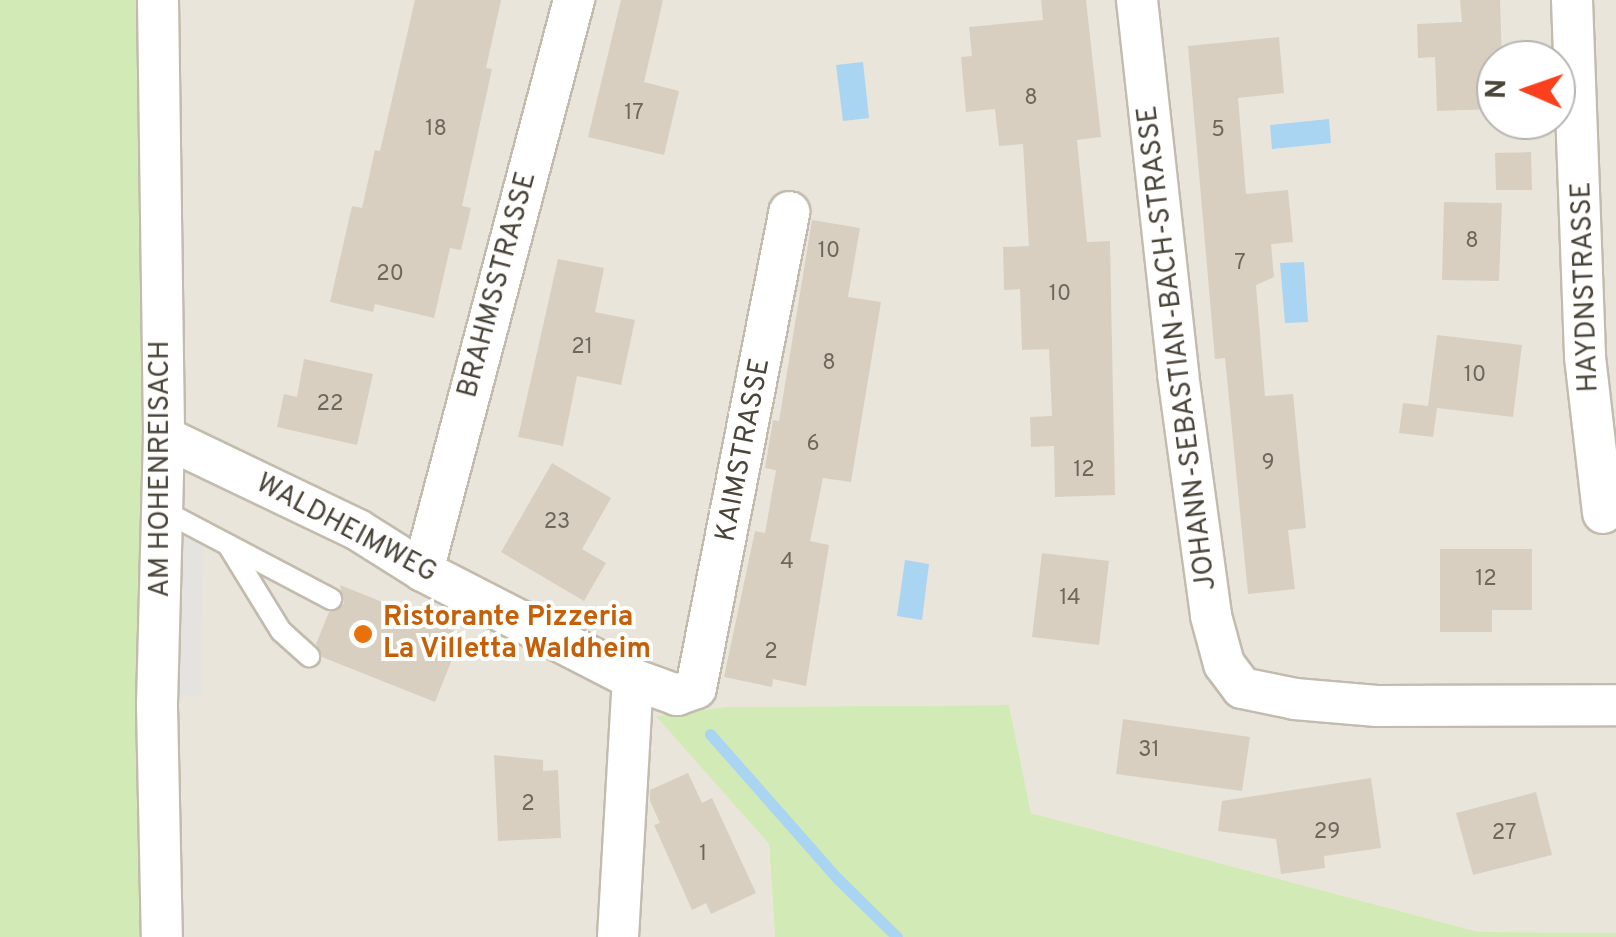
<!DOCTYPE html>
<html>
<head>
<meta charset="utf-8">
<style>
  body { margin:0 }
  #map { position:relative; width:1616px; height:937px; overflow:hidden; background:#f6f3ec; font-family:Overpass,sans-serif }
  div>[style] { position:absolute }
  .residential>* { inset:0; background:#eae5da }
  .green>* { inset:0; background:#d2eab5 }
  .parking>* { inset:0; background:#e5e3e0 }
  .water>* { inset:0; background:#a9d4f2 }
  .stream>* { height:11px; margin:-5.5px; padding:0 5.5px; transform-origin:5.5px; border-radius:5.5px; background:#a9d4f2 }
  .building>* { inset:0; background:#d8cfc1 }
  .roads { filter:drop-shadow(2px 0 #c2bbae) drop-shadow(-2px 0 #c2bbae) drop-shadow(0 2px #c2bbae) drop-shadow(0 -2px #c2bbae) }
  .service>* { height:20px; margin:-10px; padding:0 10px; transform-origin:10px; border-radius:10px; background:#fff }
  .minor>* { height:40px; margin:-20px; padding:0 20px; transform-origin:20px; border-radius:20px; background:#fff }
  .dots>* { width:28px; height:28px; translate:-50% -50%; box-sizing:border-box; border:5px solid #fff; border-radius:50% }
  span { translate:-50% -50%; white-space:nowrap; text-align:center; line-height:1.15; -webkit-text-stroke:8px #fff; paint-order:stroke }
  .number-label { font-size:22px; color:#6e675b }
  .number-label span { -webkit-text-stroke-width:0 }
  .street-label { font-size:28px; color:#4b4439 }
  .food-label { font-size:28px; color:#c56008; font-weight:700 }
  .left { translate:0 -50%; text-align:left }
  .north { position:absolute; left:1476px; top:40px; width:100px; height:100px; box-sizing:border-box; background:#fff; border:2px solid #b7b4b0; border-radius:50%; rotate:272deg; font-size:28px; font-weight:700; line-height:40px; text-align:center; color:#4b4439 }
  .north::after { content:''; display:block; margin:auto; width:35px; height:45px; background:#fc3f1d; clip-path:polygon(50% 0,100% 100%,50% 72%,0 100%) }
</style>
</head>
<body>
<div id="map">
  <div class="residential">
    <i style="clip-path:polygon(evenodd,154px 0,1616px 0,1616px 933px,1479px 932px,1031px 813px,1009px 705px,725px 707px,657px 716px,769px 844px,775px 937px,149px 937px,154px 0,1496px 60px,1556px 60px,1556px 120px,1496px 120px,1496px 60px)"></i>
  </div>
  <div class="green">
    <i style="clip-path:polygon(0 0,140px 0,161px 937px,0 937px)"></i>
    <i style="clip-path:polygon(1009px 705px,1031px 813px,1479px 932px,1616px 933px,1616px 937px,775px 937px,769px 844px,656px 716px,725px 707px)"></i>
  </div>
  <div class="parking">
    <i style="clip-path:polygon(172px 536px,204px 537px,201px 697px,169px 696px)"></i>
  </div>
  <div class="water">
    <i style="clip-path:polygon(863px 62px,869px 118px,843px 121px,836px 65px)"></i>
    <i style="clip-path:polygon(1329px 119px,1331px 143px,1272px 149px,1270px 125px)"></i>
    <i style="clip-path:polygon(1304px 262px,1308px 322px,1285px 323px,1280px 263px)"></i>
    <i style="clip-path:polygon(905px 560px,929px 564px,922px 620px,897px 616px)"></i>
  </div>
  <div class="stream">
    <i style="left:710px;top:734px;width:193px;rotate:48.6deg"></i>
    <i style="left:838px;top:879px;width:83px;rotate:44.5deg"></i>
  </div>
  <div class="building">
    <i style="clip-path:polygon(415px 0,501px 0,486px 68px,492px 69px,462px 206px,471px 208px,461px 250px,450px 248px,434px 318px,375px 304px,373px 312px,330px 302px,352px 206px,362px 208px,375px 150px,380px 151px)"></i>
    <i style="clip-path:polygon(621px 0,663px 0,644px 82px,679px 91px,664px 155px,588px 137px)"></i>
    <i style="clip-path:polygon(1041px 0,1086px 0,1101px 137px,1077px 140px,1087px 242px,1110px 241px,1115px 495px,1055px 497px,1054px 446px,1031px 447px,1030px 417px,1052px 416px,1049px 349px,1022px 350px,1020px 289px,1004px 290px,1003px 247px,1029px 246px,1023px 144px,999px 146px,995px 109px,966px 112px,961px 57px,972px 56px,969px 27px,1043px 20px)"></i>
    <i style="clip-path:polygon(1460px 0,1500px 0,1502px 60px,1496px 60px,1496px 109px,1437px 111px,1435px 57px,1418px 58px,1417px 24px,1462px 22px)"></i>
    <i style="clip-path:polygon(1279px 37px,1284px 93px,1238px 98px,1246px 194px,1288px 190px,1293px 242px,1271px 244px,1274px 277px,1256px 285px,1265px 396px,1293px 394px,1306px 528px,1288px 530px,1295px 589px,1248px 594px,1225px 358px,1215px 359px,1188px 46px)"></i>
    <i style="clip-path:polygon(1531px 152px,1532px 190px,1496px 190px,1495px 153px)"></i>
    <i style="clip-path:polygon(1444px 202px,1502px 203px,1499px 281px,1442px 280px)"></i>
    <i style="clip-path:polygon(812px 220px,860px 228px,848px 297px,881px 302px,851px 482px,823px 478px,810px 541px,829px 545px,806px 686px,773px 679px,772px 687px,724px 677px,755px 531px,765px 533px,776px 470px,765px 468px,773px 420px,779px 421px)"></i>
    <i style="clip-path:polygon(558px 259px,604px 268px,595px 312px,635px 320px,621px 385px,577px 376px,563px 446px,518px 437px)"></i>
    <i style="clip-path:polygon(1437px 335px,1522px 345px,1513px 417px,1437px 408px,1433px 437px,1399px 433px,1403px 403px,1428px 406px)"></i>
    <i style="clip-path:polygon(304px 359px,373px 374px,357px 445px,277px 427px,284px 394px,297px 397px)"></i>
    <i style="clip-path:polygon(552px 463px,611px 498px,582px 549px,606px 563px,584px 601px,501px 552px)"></i>
    <i style="clip-path:polygon(1440px 549px,1532px 549px,1532px 610px,1492px 610px,1492px 632px,1440px 632px)"></i>
    <i style="clip-path:polygon(1042px 553px,1109px 561px,1099px 645px,1032px 637px)"></i>
    <i style="clip-path:polygon(340px 585px,462px 634px,435px 702px,322px 657px,316px 644px,329px 612px,344px 604px)"></i>
    <i style="clip-path:polygon(1123px 719px,1250px 737px,1242px 791px,1116px 774px)"></i>
    <i style="clip-path:polygon(494px 755px,543px 760px,543px 771px,558px 770px,561px 838px,498px 841px)"></i>
    <i style="clip-path:polygon(688px 773px,702px 803px,712px 798px,756px 893px,711px 914px,706px 903px,692px 910px,654px 825px,660px 823px,650px 801px,650px 790px)"></i>
    <i style="clip-path:polygon(1371px 778px,1381px 848px,1324px 856px,1325px 868px,1281px 874px,1276px 839px,1218px 831px,1222px 801px)"></i>
    <i style="clip-path:polygon(1536px 792px,1552px 855px,1473px 875px,1456px 813px)"></i>
  </div>
  <div class="roads">
    <div class="service">
      <i style="left:164px;top:511px;width:189px;rotate:27.8deg"></i>
      <i style="left:228px;top:545px;width:101px;rotate:58.4deg"></i>
      <i style="left:281px;top:631px;width:38px;rotate:42deg"></i>
    </div>
    <div class="minor">
      <i style="left:158px;top:0;width:437px;rotate:89.2deg"></i>
      <i style="left:164px;top:437px;width:269px;rotate:91.5deg"></i>
      <i style="left:157px;top:706px;width:231px;rotate:88.8deg"></i>
      <i style="left:1137px;top:0;width:376px;rotate:83.7deg"></i>
      <i style="left:1178px;top:374px;width:244px;rotate:82.2deg"></i>
      <i style="left:1211px;top:616px;width:50px;rotate:74.8deg"></i>
      <i style="left:1224px;top:664px;width:30px;rotate:53deg"></i>
      <i style="left:1242px;top:688px;width:54px;rotate:11.7deg"></i>
      <i style="left:1295px;top:699px;width:82px;rotate:4.9deg"></i>
      <i style="left:1377px;top:706px;width:239px;rotate:-0.2deg"></i>
      <i style="left:1572px;top:0;width:357px;rotate:87.9deg"></i>
      <i style="left:1585px;top:357px;width:157px;rotate:83.4deg"></i>
      <i style="left:164px;top:437px;width:215px;rotate:25.6deg"></i>
      <i style="left:358px;top:530px;width:77px;rotate:32.2deg"></i>
      <i style="left:423px;top:571px;width:236px;rotate:27.2deg"></i>
      <i style="left:633px;top:679px;width:47px;rotate:20deg"></i>
      <i style="left:677px;top:695px;width:20px;rotate:-20deg"></i>
      <i style="left:696px;top:688px;width:485px;rotate:-78.9deg"></i>
      <i style="left:423px;top:571px;width:591px;rotate:-75.19deg"></i>
      <i style="left:618px;top:937px;width:258px;rotate:-86.7deg"></i>
    </div>
  </div>
  <div class="dots">
    <i style="left:363px;top:634px;background:#e8710a"></i>
  </div>
  <div class="number-label">
    <span style="left:1031px;top:99px">8</span>
    <span style="left:634px;top:114px">17</span>
    <span style="left:436px;top:130px">18</span>
    <span style="left:1218px;top:131px">5</span>
    <span style="left:1472px;top:242px">8</span>
    <span style="left:829px;top:252px">10</span>
    <span style="left:1240px;top:264px">7</span>
    <span style="left:390px;top:275px">20</span>
    <span style="left:1060px;top:295px">10</span>
    <span style="left:582px;top:348px">21</span>
    <span style="left:829px;top:364px">8</span>
    <span style="left:1475px;top:376px">10</span>
    <span style="left:330px;top:405px">22</span>
    <span style="left:813px;top:445px">6</span>
    <span style="left:1268px;top:464px">9</span>
    <span style="left:1084px;top:471px">12</span>
    <span style="left:557px;top:523px">23</span>
    <span style="left:787px;top:563px">4</span>
    <span style="left:1486px;top:580px">12</span>
    <span style="left:1070px;top:599px">14</span>
    <span style="left:771px;top:653px">2</span>
    <span style="left:1149px;top:751px">31</span>
    <span style="left:528px;top:805px">2</span>
    <span style="left:1327px;top:833px">29</span>
    <span style="left:1504px;top:834px">27</span>
    <span style="left:703px;top:855px">1</span>
  </div>
  <div class="street-label">
    <span style="left:498px;top:285px;rotate:-75deg">BRAHMSSTRASSE</span>
    <span style="left:1586px;top:287px;rotate:-92deg">HAYDNSTRASSE</span>
    <span style="left:1178px;top:348px;rotate:-97deg">JOHANN-SEBASTIAN-BACH-STRASSE</span>
    <span style="left:744px;top:450px;rotate:-79deg">KAIMSTRASSE</span>
    <span style="left:161px;top:469px;rotate:-90deg">AM HOHENREISACH</span>
    <span style="left:346px;top:529px;rotate:28deg">WALDHEIMWEG</span>
  </div>
  <div class="food-label">
    <span class="left" style="left:383px;top:634px">Ristorante Pizzeria<br>La Villetta Waldheim</span>
  </div>
  <div class="north">N</div>
</div>
</body>
</html>
